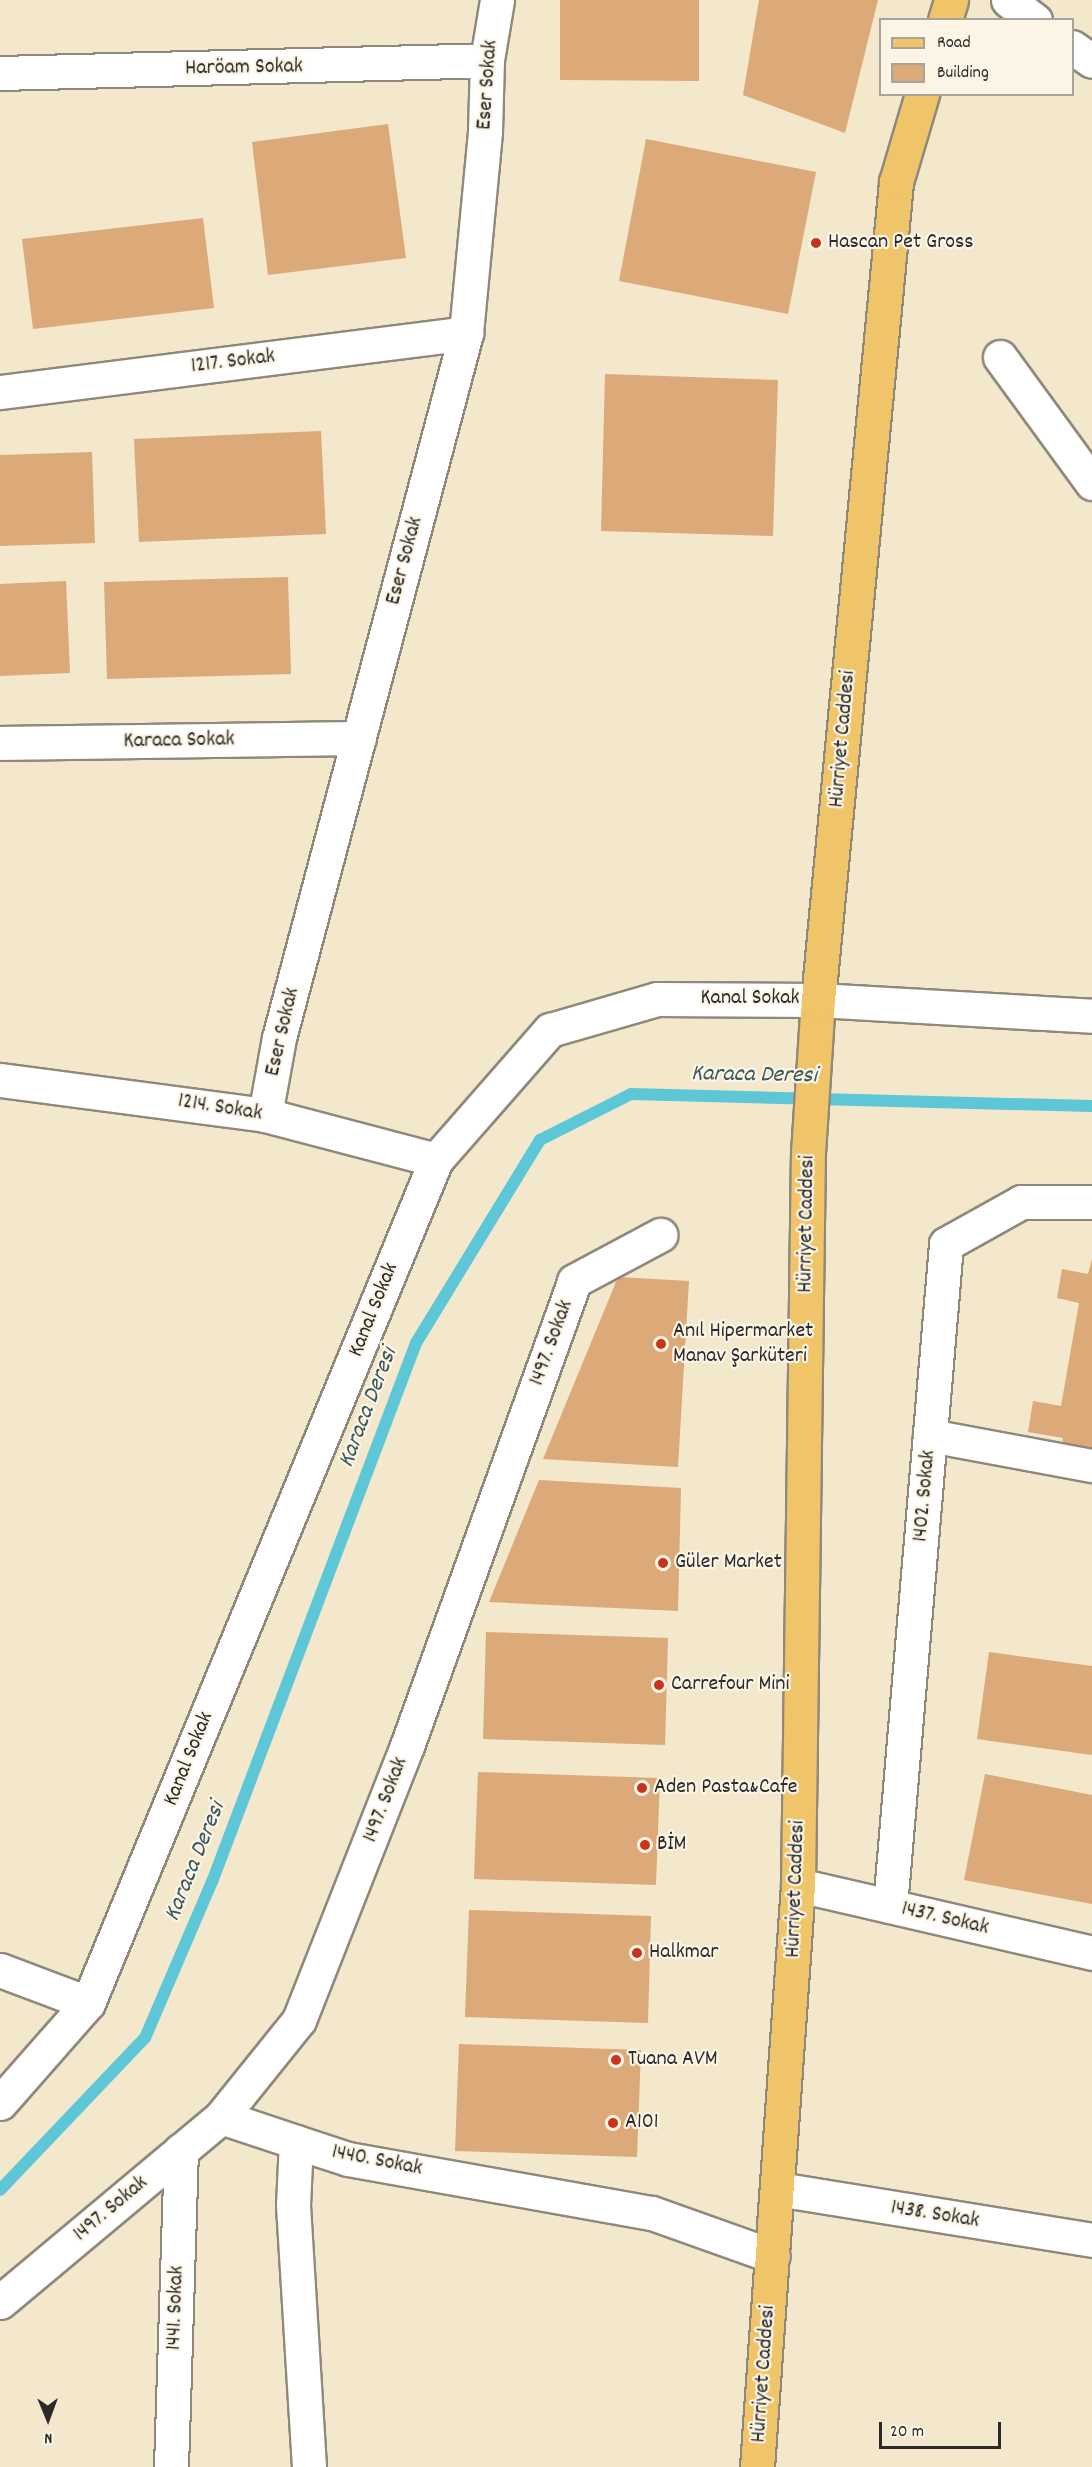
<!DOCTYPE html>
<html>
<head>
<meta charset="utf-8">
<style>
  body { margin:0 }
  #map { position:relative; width:1092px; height:2467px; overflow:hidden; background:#f3e7cc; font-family:Dekko,sans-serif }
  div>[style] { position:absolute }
  .stream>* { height:12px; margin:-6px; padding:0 6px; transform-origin:6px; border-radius:6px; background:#5dc7d8 }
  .building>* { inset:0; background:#dca979 }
  .roads { filter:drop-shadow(2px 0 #8f897c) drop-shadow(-2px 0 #8f897c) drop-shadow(0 2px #8f897c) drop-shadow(0 -2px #8f897c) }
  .pedestrian>* { height:32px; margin:-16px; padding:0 16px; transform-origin:16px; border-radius:16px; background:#fff }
  .minor>* { height:33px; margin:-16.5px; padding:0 16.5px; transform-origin:16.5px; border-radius:16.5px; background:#fff }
  .primary>* { height:33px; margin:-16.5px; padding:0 16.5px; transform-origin:16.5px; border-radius:16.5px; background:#f0c469 }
  .dots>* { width:16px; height:16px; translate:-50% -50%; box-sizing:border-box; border:3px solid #fcf5e5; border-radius:50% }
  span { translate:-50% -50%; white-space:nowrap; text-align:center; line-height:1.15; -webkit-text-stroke:4.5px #fcf5e5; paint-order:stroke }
  .street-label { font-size:22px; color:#2b2b2b }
  .poi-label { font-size:22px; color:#2b2b2b }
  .left { translate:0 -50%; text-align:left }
  .water-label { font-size:24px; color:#3a5a5f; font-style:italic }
  .legend { position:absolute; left:879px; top:18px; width:195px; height:78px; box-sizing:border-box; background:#fcf5e5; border:2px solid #a8a49b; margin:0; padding:8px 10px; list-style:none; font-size:18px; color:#2b2b2b }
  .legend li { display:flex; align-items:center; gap:12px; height:30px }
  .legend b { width:30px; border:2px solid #a8a49b }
  .north { position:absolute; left:18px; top:2389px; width:60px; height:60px; -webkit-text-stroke:4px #fcf5e5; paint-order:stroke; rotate:179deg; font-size:16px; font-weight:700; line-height:24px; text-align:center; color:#2b2b2b }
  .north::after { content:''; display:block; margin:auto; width:21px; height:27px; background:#2b2b2b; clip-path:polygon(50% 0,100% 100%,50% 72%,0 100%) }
  .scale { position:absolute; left:879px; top:2422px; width:122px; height:27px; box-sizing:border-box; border:3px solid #2b2b2b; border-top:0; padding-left:8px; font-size:18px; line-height:21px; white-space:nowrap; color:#2b2b2b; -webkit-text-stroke:4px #fcf5e5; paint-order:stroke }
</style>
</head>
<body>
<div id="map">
  <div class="stream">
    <i style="left:0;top:2190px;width:210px;rotate:-46.4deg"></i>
    <i style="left:145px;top:2038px;width:170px;rotate:-66.8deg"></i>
    <i style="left:212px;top:1882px;width:576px;rotate:-69.27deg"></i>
    <i style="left:416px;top:1343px;width:238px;rotate:-58.6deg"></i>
    <i style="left:540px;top:1140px;width:102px;rotate:-26.8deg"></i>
    <i style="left:631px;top:1094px;width:461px;rotate:1.5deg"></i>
  </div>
  <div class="building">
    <i style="clip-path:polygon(560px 0,699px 0,699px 81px,560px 80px)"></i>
    <i style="clip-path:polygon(759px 0,878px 0,845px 133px,743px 95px)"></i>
    <i style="clip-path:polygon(388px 124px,406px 258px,268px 275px,252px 142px)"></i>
    <i style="clip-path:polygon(646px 139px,816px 172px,788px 314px,619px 281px)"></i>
    <i style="clip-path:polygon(203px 218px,214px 308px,33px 329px,22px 239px)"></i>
    <i style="clip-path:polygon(605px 374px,778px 380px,773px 536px,601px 531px)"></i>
    <i style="clip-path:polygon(321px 431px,326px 534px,139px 542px,134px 439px)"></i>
    <i style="clip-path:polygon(92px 452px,95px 543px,0 546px,0 455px)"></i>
    <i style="clip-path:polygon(288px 577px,291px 674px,107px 679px,104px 582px)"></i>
    <i style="clip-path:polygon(66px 581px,70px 673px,0 676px,0 584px)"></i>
    <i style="clip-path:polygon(1092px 1259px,1092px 1461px,1060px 1455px,1063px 1438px,1028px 1432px,1033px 1401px,1061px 1406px,1079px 1303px,1057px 1298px,1062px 1269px,1088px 1274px)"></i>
    <i style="clip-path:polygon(618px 1277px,689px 1281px,678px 1467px,543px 1459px)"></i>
    <i style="clip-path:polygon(539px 1480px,681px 1488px,678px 1611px,489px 1602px)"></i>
    <i style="clip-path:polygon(486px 1632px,668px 1638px,665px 1745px,483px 1739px)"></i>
    <i style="clip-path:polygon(989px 1652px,1092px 1666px,1092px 1755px,977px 1739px)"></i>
    <i style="clip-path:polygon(478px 1772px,660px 1778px,656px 1885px,474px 1879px)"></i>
    <i style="clip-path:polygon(985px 1774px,1092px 1795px,1092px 1904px,964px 1880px)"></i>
    <i style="clip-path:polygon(469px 1910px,651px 1916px,648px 2023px,465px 2017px)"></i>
    <i style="clip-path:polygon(459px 2044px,641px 2050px,637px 2157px,455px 2151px)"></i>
  </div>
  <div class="roads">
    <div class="pedestrian">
      <i style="left:930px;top:1436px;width:165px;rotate:10.5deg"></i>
    </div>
    <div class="minor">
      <i style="left:1008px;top:0;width:34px;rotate:37deg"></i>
      <i style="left:1072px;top:47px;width:24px;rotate:35deg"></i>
      <i style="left:0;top:73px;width:487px;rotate:-1.5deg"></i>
      <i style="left:1000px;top:357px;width:156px;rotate:53.9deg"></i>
      <i style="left:0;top:392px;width:470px;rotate:-7.2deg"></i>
      <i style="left:0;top:743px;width:359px;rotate:-0.8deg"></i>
      <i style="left:0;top:1080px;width:267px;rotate:7.5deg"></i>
      <i style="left:265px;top:1115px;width:177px;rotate:14.7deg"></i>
      <i style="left:265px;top:1115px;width:78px;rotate:-79.7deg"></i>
      <i style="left:279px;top:1038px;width:729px;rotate:-75.14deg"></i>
      <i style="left:466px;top:333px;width:203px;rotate:-84.6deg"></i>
      <i style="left:485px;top:131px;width:71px;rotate:-88.4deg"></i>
      <i style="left:487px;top:60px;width:61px;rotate:-80.5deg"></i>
      <i style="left:798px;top:1885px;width:302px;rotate:13deg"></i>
      <i style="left:890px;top:1906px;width:664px;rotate:-85.16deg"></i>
      <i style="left:946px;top:1244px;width:86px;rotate:-29.2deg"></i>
      <i style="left:1021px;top:1202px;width:71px"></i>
      <i style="left:0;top:1970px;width:94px;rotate:20.6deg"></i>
      <i style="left:0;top:2103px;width:133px;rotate:-48.7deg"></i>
      <i style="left:88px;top:2003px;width:912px;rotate:-67.57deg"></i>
      <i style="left:436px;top:1160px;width:173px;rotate:-48.8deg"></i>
      <i style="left:550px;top:1030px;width:111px;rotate:-16.2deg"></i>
      <i style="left:657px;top:999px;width:161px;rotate:0.4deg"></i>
      <i style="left:818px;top:1000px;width:274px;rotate:3.3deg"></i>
      <i style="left:221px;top:2117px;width:79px;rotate:18.4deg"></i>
      <i style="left:778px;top:2189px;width:318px;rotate:9.2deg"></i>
      <i style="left:0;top:2302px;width:288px;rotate:-39.9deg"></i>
      <i style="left:221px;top:2117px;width:124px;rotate:-51.2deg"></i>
      <i style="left:299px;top:2020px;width:295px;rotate:-68.5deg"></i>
      <i style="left:407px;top:1746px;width:494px;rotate:-70.2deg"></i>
      <i style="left:574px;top:1281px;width:98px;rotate:-28.1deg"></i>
      <i style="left:171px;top:2467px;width:317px;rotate:-88.2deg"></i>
      <i style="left:309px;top:2467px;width:262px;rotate:-93.5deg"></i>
      <i style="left:293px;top:2205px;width:63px;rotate:-87.3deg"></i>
      <i style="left:296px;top:2142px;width:55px;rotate:18.1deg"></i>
      <i style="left:348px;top:2159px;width:309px;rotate:10.1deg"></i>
      <i style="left:652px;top:2213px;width:128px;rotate:19.6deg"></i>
    </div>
    <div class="primary">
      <i style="left:945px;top:20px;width:21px;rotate:-73deg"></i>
      <i style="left:757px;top:2467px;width:583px;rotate:-85.97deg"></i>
      <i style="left:798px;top:1885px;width:732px;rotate:-89.22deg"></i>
      <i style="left:808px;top:1153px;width:153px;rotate:-86.3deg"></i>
      <i style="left:818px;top:1000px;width:822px;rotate:-84.55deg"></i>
      <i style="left:896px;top:182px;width:92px;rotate:-73.5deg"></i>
    </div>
  </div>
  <div class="dots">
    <i style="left:816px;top:243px;background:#c8321e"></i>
    <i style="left:661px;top:1344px;background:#c8321e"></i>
    <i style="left:663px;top:1563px;background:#c8321e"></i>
    <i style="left:659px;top:1685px;background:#c8321e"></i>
    <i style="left:642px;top:1788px;background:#c8321e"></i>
    <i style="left:645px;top:1845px;background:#c8321e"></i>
    <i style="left:637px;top:1953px;background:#c8321e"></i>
    <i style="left:616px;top:2060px;background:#c8321e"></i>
    <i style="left:613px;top:2123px;background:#c8321e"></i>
  </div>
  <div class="street-label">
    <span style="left:244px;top:68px;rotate:-1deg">Haröam Sokak</span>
    <span style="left:488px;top:85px;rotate:-86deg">Eser Sokak</span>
    <span style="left:233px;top:362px;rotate:-7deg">1217. Sokak</span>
    <span style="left:405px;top:561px;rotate:-75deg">Eser Sokak</span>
    <span style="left:843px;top:739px;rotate:-85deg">Hürriyet Caddesi</span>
    <span style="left:179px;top:741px;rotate:-1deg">Karaca Sokak</span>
    <span style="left:750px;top:999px">Kanal Sokak</span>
    <span style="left:283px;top:1032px;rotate:-77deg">Eser Sokak</span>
    <span style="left:220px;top:1108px;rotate:9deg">1214. Sokak</span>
    <span style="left:807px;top:1224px;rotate:-89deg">Hürriyet Caddesi</span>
    <span style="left:374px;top:1310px;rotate:-68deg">Kanal Sokak</span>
    <span style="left:552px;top:1343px;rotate:-70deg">1497. Sokak</span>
    <span style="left:925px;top:1496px;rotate:-85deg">1402. Sokak</span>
    <span style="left:189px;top:1759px;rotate:-68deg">Kanal Sokak</span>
    <span style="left:386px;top:1800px;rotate:-69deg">1497. Sokak</span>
    <span style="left:796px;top:1889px;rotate:-88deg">Hürriyet Caddesi</span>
    <span style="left:945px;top:1919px;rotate:13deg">1437. Sokak</span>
    <span style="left:377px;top:2161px;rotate:11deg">1440. Sokak</span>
    <span style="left:111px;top:2209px;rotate:-40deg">1497. Sokak</span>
    <span style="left:935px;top:2215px;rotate:9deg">1438. Sokak</span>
    <span style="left:176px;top:2308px;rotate:-88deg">1441. Sokak</span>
    <span style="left:764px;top:2374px;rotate:-86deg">Hürriyet Caddesi</span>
  </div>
  <div class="poi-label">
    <span class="left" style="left:828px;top:243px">Hascan Pet Gross</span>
    <span class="left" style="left:673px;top:1344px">Anıl Hipermarket<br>Manav Şarküteri</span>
    <span class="left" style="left:675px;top:1563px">Güler Market</span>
    <span class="left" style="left:671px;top:1685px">Carrefour Mini</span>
    <span class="left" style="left:654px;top:1788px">Aden Pasta&amp;Cafe</span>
    <span class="left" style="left:657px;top:1845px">BİM</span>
    <span class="left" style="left:649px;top:1953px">Halkmar</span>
    <span class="left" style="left:628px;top:2060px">Tuana AVM</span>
    <span class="left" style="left:625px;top:2123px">A101</span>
  </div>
  <div class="water-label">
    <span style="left:754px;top:1076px;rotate:1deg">Karaca Deresi</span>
    <span style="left:369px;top:1408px;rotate:-69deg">Karaca Deresi</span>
    <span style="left:196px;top:1862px;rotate:-68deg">Karaca Deresi</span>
  </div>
  <ul class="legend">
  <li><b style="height:8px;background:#f0c469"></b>Road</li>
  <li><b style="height:16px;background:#dca979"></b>Building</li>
  </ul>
  <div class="north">N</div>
  <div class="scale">20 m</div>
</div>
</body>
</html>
